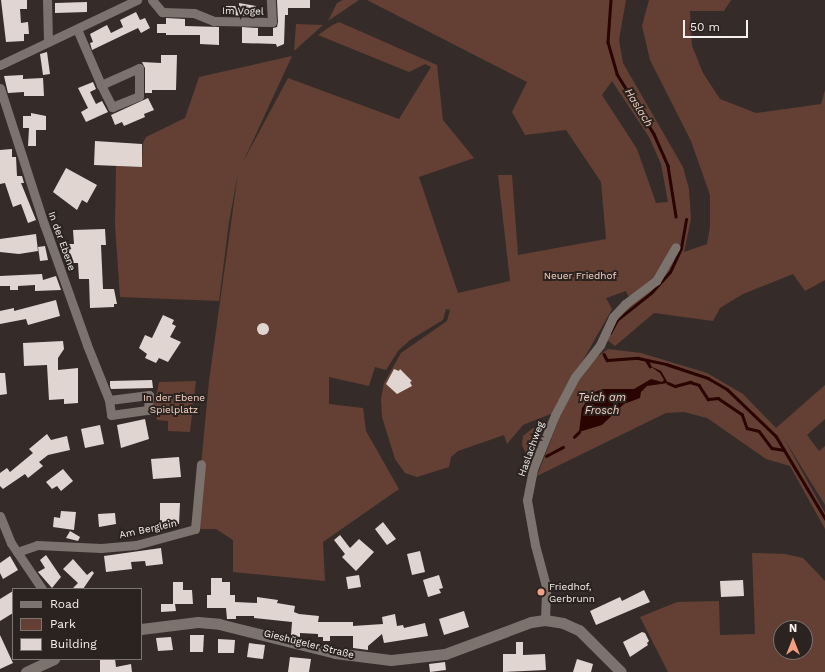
<!DOCTYPE html>
<html>
<head>
<meta charset="utf-8">
<style>
  body { margin:0 }
  #map { position:relative; width:825px; height:672px; overflow:hidden; background:#352c29; font-family:"Work Sans",sans-serif }
  div>[style] { position:absolute }
  .green>* { inset:0; background:#634033 }
  .water>* { inset:0; background:#2a0400 }
  .stream>* { height:2.5px; margin:-1.25px; padding:0 1.25px; transform-origin:1.25px; border-radius:1.25px; background:#2a0400 }
  .building>* { inset:0; background:#e1d5d1 }
  .round { border-radius:50% }
  .minor>* { height:9px; margin:-4.5px; padding:0 4.5px; transform-origin:4.5px; border-radius:4.5px; background:#7c726e }
  .tertiary>* { height:11px; margin:-5.5px; padding:0 5.5px; transform-origin:5.5px; border-radius:5.5px; background:#7c726e }
  .dots>* { width:11px; height:11px; translate:-50% -50%; box-sizing:border-box; border:2px solid #2b231f; border-radius:50% }
  span { translate:-50% -50%; white-space:nowrap; text-align:center; line-height:1.15; -webkit-text-stroke:4px #2b231f; paint-order:stroke }
  .street-label { font-size:10px; color:#f6f1ee }
  .park-label { font-size:10px; color:#fad4c6 }
  .poi-label { font-size:10px; color:#f6f1ee }
  .left { translate:0 -50%; text-align:left }
  .water-label { font-size:11px; color:#f8d2c4; font-style:italic }
  .legend { position:absolute; left:12px; top:588px; width:130px; height:72px; box-sizing:border-box; background:#2b231f; border:1px solid #7c7572; margin:0; padding:5px 7px; list-style:none; font-size:12px; color:#f6f1ee }
  .legend li { display:flex; align-items:center; gap:8px; height:20px }
  .legend b { width:20px; border:1px solid #7c7572 }
  .north { position:absolute; left:773px; top:620px; width:40px; height:40px; box-sizing:border-box; background:#2b231f; border:1px solid #7c7572; border-radius:50%; rotate:0deg; font-size:11px; font-weight:700; line-height:16px; text-align:center; color:#f6f1ee }
  .north::after { content:''; display:block; margin:auto; width:14px; height:18px; background:#f2a081; clip-path:polygon(50% 0,100% 100%,50% 72%,0 100%) }
  .scale { position:absolute; left:683px; top:20px; width:65px; height:18px; box-sizing:border-box; border:2px solid #f6f1ee; border-top:0; padding-left:5px; font-size:12px; line-height:14px; white-space:nowrap; color:#f6f1ee; -webkit-text-stroke:3px #2b231f; paint-order:stroke }
</style>
</head>
<body>
<div id="map">
  <div class="green">
    <i style="clip-path:polygon(343px 0,359px 0,328px 21px,337px 3px)"></i>
    <i style="clip-path:polygon(evenodd,367px 0,626px 0,619px 40px,623px 63px,683px 167px,689px 189px,691px 219px,684px 252px,707px 244px,710px 227px,710px 195px,691px 141px,650px 60px,642px 26px,649px 0,731px 0,724px 11px,690px 11px,692px 46px,703px 73px,720px 99px,756px 113px,821px 104px,825px 90px,825px 280px,805px 291px,793px 274px,743px 294px,720px 308px,713px 321px,654px 313px,615px 346px,606px 339px,613px 322px,654px 278px,629px 297px,626px 291px,606px 298px,612px 309px,553px 413px,523px 425px,507px 444px,504px 435px,458px 451px,451px 457px,449px 467px,417px 477px,405px 473px,395px 459px,382px 417px,381px 399px,384px 383px,401px 353px,447px 321px,450px 310px,446px 309px,443px 320px,410px 340px,398px 351px,386px 370px,375px 367px,369px 386px,329px 377px,329px 404px,363px 408px,366px 431px,399px 489px,323px 542px,325px 581px,233px 572px,233px 540px,216px 529px,195px 529px,209px 381px,238px 173px,229px 222px,219px 301px,120px 297px,115px 225px,116px 166px,142px 167px,143px 143px,146px 137px,185px 118px,199px 77px,292px 56px,243px 162px,288px 78px,399px 119px,431px 67px,425px 64px,409px 72px,318px 35px,331px 26px,339px 22px,437px 65px,443px 120px,474px 158px,419px 177px,458px 293px,510px 281px,498px 175px,512px 175px,518px 255px,606px 239px,601px 182px,566px 130px,525px 135px,512px 112px,527px 82px,367px 0,612px 81px,649px 137px,661px 164px,668px 202px,656px 203px,637px 149px,602px 95px,612px 81px)"></i>
    <i style="clip-path:polygon(296px 24px,323px 25px,294px 51px)"></i>
    <i style="clip-path:polygon(608px 349px,641px 353px,707px 373px,743px 394px,776px 428px,825px 385px,825px 419px,807px 435px,819px 451px,825px 446px,825px 505px,783px 437px,825px 513px,825px 529px,790px 466px,766px 459px,707px 418px,684px 412px,666px 413px,537px 476px,561px 414px,581px 373px,590px 362px)"></i>
    <i style="clip-path:polygon(196px 381px,190px 432px,168px 431px,168px 421px,157px 420px,154px 405px,159px 382px)"></i>
    <i style="clip-path:polygon(533px 428px,538px 429px,543px 437px,535px 454px,527px 456px,522px 445px,523px 436px)"></i>
    <i style="clip-path:polygon(evenodd,752px 553px,785px 554px,803px 558px,825px 581px,825px 672px,668px 672px,640px 617px,677px 602px,719px 601px,720px 635px,755px 634px,752px 553px,781px 628px,805px 628px,805px 652px,781px 652px,781px 628px)"></i>
  </div>
  <div class="water">
    <i style="clip-path:polygon(650px 366px,661px 371px,668px 383px,647px 386px,641px 392px,640px 398px,624px 404px,602px 425px,579px 432px,582px 408px,592px 393px,603px 389px,634px 389px,651px 379px,662px 382px,664px 380px,660px 373px)"></i>
  </div>
  <div class="stream">
    <i style="left:611px;top:0;width:42px;rotate:94.1deg"></i>
    <i style="left:608px;top:42px;width:33px;rotate:74deg"></i>
    <i style="left:617px;top:74px;width:70px;rotate:58.3deg"></i>
    <i style="left:654px;top:134px;width:35px;rotate:66deg"></i>
    <i style="left:668px;top:166px;width:51px;rotate:80.9deg"></i>
    <i style="left:610px;top:333px;width:15px;rotate:-62deg"></i>
    <i style="left:617px;top:320px;width:43px;rotate:-38.5deg"></i>
    <i style="left:651px;top:293px;width:28px;rotate:-48deg"></i>
    <i style="left:670px;top:272px;width:26px;rotate:-65deg"></i>
    <i style="left:681px;top:248px;width:29px;rotate:-80deg"></i>
    <i style="left:604px;top:354px;width:7px;rotate:63deg"></i>
    <i style="left:607px;top:360px;width:31px;rotate:-4deg"></i>
    <i style="left:638px;top:358px;width:29px;rotate:12deg"></i>
    <i style="left:666px;top:364px;width:44px;rotate:18.4deg"></i>
    <i style="left:708px;top:378px;width:22px;rotate:30deg"></i>
    <i style="left:727px;top:389px;width:68px;rotate:43.8deg"></i>
    <i style="left:776px;top:436px;width:96px;rotate:59.1deg"></i>
    <i style="left:647px;top:361px;width:6px;rotate:59deg"></i>
    <i style="left:668px;top:383px;width:8px;rotate:23deg"></i>
    <i style="left:675px;top:386px;width:16px;rotate:-15deg"></i>
    <i style="left:690px;top:382px;width:9px;rotate:18deg"></i>
    <i style="left:699px;top:385px;width:17px;rotate:57deg"></i>
    <i style="left:708px;top:399px;width:10px;rotate:-6deg"></i>
    <i style="left:718px;top:398px;width:29px;rotate:34deg"></i>
    <i style="left:742px;top:414px;width:15px;rotate:70deg"></i>
    <i style="left:747px;top:428px;width:12px;rotate:14deg"></i>
    <i style="left:759px;top:431px;width:21px;rotate:53deg"></i>
    <i style="left:772px;top:448px;width:12px;rotate:9deg"></i>
    <i style="left:574px;top:437px;width:7px;rotate:-45deg"></i>
    <i style="left:546px;top:456px;width:19px;rotate:-28deg"></i>
  </div>
  <div class="building">
    <i style="clip-path:polygon(1px 0,27px 0,27px 9px,20px 9px,21px 23px,28px 22px,29px 34px,24px 34px,24px 41px,6px 42px)"></i>
    <i style="clip-path:polygon(277px 0,310px 0,310px 8px,288px 8px,288px 15px,285px 15px,284px 44px,277px 47px,276px 44px,242px 43px,242px 27px,258px 28px,258px 36px,273px 36px,273px 28px,277px 27px,278px 22px)"></i>
    <i style="clip-path:polygon(87px 2px,87px 12px,55px 13px,55px 3px)"></i>
    <i style="clip-path:polygon(239px 3px,256px 6px,256px 16px,225px 15px,225px 6px,239px 6px)"></i>
    <i style="clip-path:polygon(136px 12px,140px 20px,145px 18px,150px 28px,141px 33px,138px 28px,92px 50px,90px 43px,93px 42px,90px 34px,107px 25px,111px 33px,123px 27px,120px 20px)"></i>
    <i style="clip-path:polygon(166px 18px,185px 19px,185px 26px,219px 27px,219px 45px,200px 44px,200px 35px,166px 35px,166px 33px,157px 33px,157px 24px,166px 24px)"></i>
    <i style="clip-path:polygon(47px 52px,50px 74px,43px 75px,40px 54px)"></i>
    <i style="clip-path:polygon(161px 55px,177px 55px,176px 90px,152px 90px,152px 93px,145px 93px,145px 68px,142px 62px,161px 63px)"></i>
    <i style="clip-path:polygon(23px 75px,23px 79px,43px 78px,44px 96px,24px 96px,24px 92px,8px 93px,4px 76px)"></i>
    <i style="clip-path:polygon(93px 82px,96px 89px,90px 92px,96px 104px,102px 101px,108px 112px,86px 122px,81px 112px,88px 108px,78px 88px)"></i>
    <i style="clip-path:polygon(148px 98px,154px 110px,144px 114px,145px 117px,124px 126px,122px 122px,115px 125px,111px 115px)"></i>
    <i style="clip-path:polygon(31px 113px,46px 116px,46px 130px,36px 130px,36px 146px,28px 146px,29px 128px,23px 128px,23px 116px,31px 116px)"></i>
    <i style="clip-path:polygon(95px 141px,142px 144px,142px 167px,94px 165px)"></i>
    <i style="clip-path:polygon(12px 149px,12px 157px,16px 157px,17px 176px,22px 176px,24px 183px,21px 183px,36px 220px,28px 223px,21px 204px,13px 207px,5px 183px,0 184px,0 150px)"></i>
    <i style="clip-path:polygon(66px 168px,97px 185px,87px 203px,82px 200px,77px 210px,53px 192px)"></i>
    <i style="clip-path:polygon(105px 229px,106px 245px,101px 245px,103px 289px,114px 289px,117px 304px,114px 304px,114px 307px,90px 308px,89px 279px,79px 279px,78px 263px,67px 263px,64px 244px,74px 244px,73px 230px)"></i>
    <i style="clip-path:polygon(36px 234px,38px 251px,19px 254px,0 252px,0 239px)"></i>
    <i style="clip-path:polygon(45px 246px,48px 260px,40px 261px,38px 247px)"></i>
    <i style="clip-path:polygon(42px 274px,43px 280px,56px 276px,61px 290px,35px 291px,35px 285px,18px 286px,18px 290px,10px 290px,10px 286px,0 286px,0 276px)"></i>
    <i style="clip-path:polygon(56px 300px,60px 316px,28px 325px,26px 319px,0 324px,0 311px,14px 308px,14px 311px)"></i>
    <i style="clip-path:polygon(163px 315px,174px 320px,172px 324px,176px 326px,170px 337px,181px 342px,168px 362px,159px 358px,156px 363px,145px 358px,147px 354px,139px 348px,145px 335px,152px 338px)"></i>
    <i class="round" style="left:257px;top:323px;width:12px;height:12px"></i>
    <i style="clip-path:polygon(63px 341px,64px 349px,58px 358px,58px 370px,78px 368px,78px 403px,64px 404px,64px 399px,49px 400px,47px 365px,24px 366px,23px 343px)"></i>
    <i style="clip-path:polygon(394px 369px,399px 371px,400px 369px,412px 381px,410px 382px,412px 386px,397px 394px,386px 384px)"></i>
    <i style="clip-path:polygon(0 373px,5px 373px,7px 394px,0 395px)"></i>
    <i style="clip-path:polygon(152px 380px,153px 388px,111px 389px,110px 386px,110px 381px)"></i>
    <i style="clip-path:polygon(145px 419px,149px 439px,121px 448px,117px 425px)"></i>
    <i style="clip-path:polygon(100px 425px,104px 444px,85px 448px,81px 429px)"></i>
    <i style="clip-path:polygon(47px 434px,51px 440px,67px 436px,70px 450px,48px 455px,39px 462px,43px 466px,28px 478px,25px 474px,3px 489px,0 486px,0 473px,7px 468px,10px 472px,33px 453px,29px 449px)"></i>
    <i style="clip-path:polygon(179px 457px,181px 477px,153px 479px,151px 459px)"></i>
    <i style="clip-path:polygon(63px 469px,73px 481px,61px 491px,57px 486px,52px 489px,46px 482px)"></i>
    <i style="clip-path:polygon(160px 503px,180px 503px,179px 524px,160px 523px)"></i>
    <i style="clip-path:polygon(61px 511px,76px 512px,74px 530px,53px 527px,54px 517px,60px 518px)"></i>
    <i style="clip-path:polygon(115px 513px,116px 524px,99px 527px,98px 514px)"></i>
    <i style="clip-path:polygon(383px 522px,396px 539px,387px 545px,375px 529px)"></i>
    <i style="clip-path:polygon(70px 531px,80px 537px,78px 541px,66px 538px)"></i>
    <i style="clip-path:polygon(340px 535px,350px 548px,359px 539px,374px 552px,356px 571px,342px 557px,345px 554px,334px 540px)"></i>
    <i style="clip-path:polygon(161px 548px,163px 564px,146px 566px,145px 561px,131px 562px,132px 569px,106px 572px,104px 556px)"></i>
    <i style="clip-path:polygon(420px 551px,425px 572px,412px 575px,407px 554px)"></i>
    <i style="clip-path:polygon(46px 555px,61px 577px,52px 588px,38px 572px,45px 568px,40px 560px)"></i>
    <i style="clip-path:polygon(10px 556px,18px 570px,3px 579px,0 573px,0 563px)"></i>
    <i style="clip-path:polygon(73px 559px,87px 575px,92px 571px,94px 573px,83px 589px,72px 589px,78px 583px,63px 569px)"></i>
    <i style="clip-path:polygon(359px 575px,361px 587px,348px 589px,346px 577px)"></i>
    <i style="clip-path:polygon(439px 575px,443px 588px,439px 589px,441px 593px,428px 597px,423px 580px)"></i>
    <i style="clip-path:polygon(211px 578px,222px 578px,222px 582px,230px 582px,230px 595px,235px 595px,235px 602px,257px 603px,257px 597px,278px 600px,277px 603px,295px 606px,294px 612px,299px 614px,319px 616px,318px 622px,353px 622px,353px 626px,383px 624px,382px 617px,395px 614px,397px 626px,403px 625px,404px 628px,425px 623px,428px 636px,384px 643px,382px 634px,368px 646px,368px 650px,353px 648px,353px 636px,330px 636px,330px 641px,323px 641px,323px 637px,318px 637px,318px 634px,300px 633px,300px 637px,291px 635px,292px 622px,254px 618px,254px 616px,236px 616px,236px 619px,227px 619px,226px 608px,207px 608px,207px 595px,211px 595px)"></i>
    <i style="clip-path:polygon(743px 580px,744px 596px,721px 597px,720px 581px)"></i>
    <i style="clip-path:polygon(173px 582px,183px 582px,183px 590px,192px 590px,193px 604px,175px 604px,176px 611px,161px 612px,161px 604px,173px 604px)"></i>
    <i style="clip-path:polygon(644px 590px,650px 602px,596px 625px,590px 611px,620px 597px,622px 601px)"></i>
    <i style="clip-path:polygon(13px 591px,13px 613px,0 621px,0 599px)"></i>
    <i style="clip-path:polygon(464px 611px,469px 627px,444px 635px,439px 619px)"></i>
    <i style="clip-path:polygon(642px 632px,645px 633px,649px 641px,647px 643px,648px 645px,630px 657px,623px 642px)"></i>
    <i style="clip-path:polygon(0 635px,13px 663px,0 669px)"></i>
    <i style="clip-path:polygon(190px 635px,204px 635px,203px 652px,190px 652px)"></i>
    <i style="clip-path:polygon(171px 637px,173px 650px,158px 651px,156px 638px)"></i>
    <i style="clip-path:polygon(218px 639px,235px 640px,234px 653px,218px 653px)"></i>
    <i style="clip-path:polygon(516px 642px,523px 642px,523px 655px,545px 654px,546px 670px,503px 672px,503px 654px,516px 654px)"></i>
    <i style="clip-path:polygon(249px 643px,265px 645px,263px 659px,247px 657px)"></i>
    <i style="clip-path:polygon(290px 657px,311px 659px,309px 672px,288px 672px)"></i>
    <i style="clip-path:polygon(100px 659px,115px 659px,116px 667px,131px 664px,132px 672px,100px 672px)"></i>
    <i style="clip-path:polygon(577px 659px,593px 664px,591px 672px,573px 672px)"></i>
    <i style="clip-path:polygon(445px 662px,446px 670px,430px 672px,429px 664px)"></i>
  </div>
  <div class="minor">
    <i style="left:47px;top:0;width:42px;rotate:88.6deg"></i>
    <i style="left:152px;top:0;width:16px;rotate:50deg"></i>
    <i style="left:162px;top:12px;width:32px;rotate:2deg"></i>
    <i style="left:194px;top:13px;width:22px;rotate:22deg"></i>
    <i style="left:214px;top:21px;width:58px;rotate:1deg"></i>
    <i style="left:272px;top:22px;width:22px;rotate:-93deg"></i>
    <i style="left:77px;top:29px;width:61px;rotate:66.8deg"></i>
    <i style="left:101px;top:85px;width:25px;rotate:63deg"></i>
    <i style="left:112px;top:107px;width:29px;rotate:-22deg"></i>
    <i style="left:139px;top:96px;width:28px;rotate:-90deg"></i>
    <i style="left:139px;top:68px;width:42px;rotate:155.9deg"></i>
    <i style="left:0;top:65px;width:152px;rotate:-25.4deg"></i>
    <i style="left:0;top:88px;width:143px;rotate:72.1deg"></i>
    <i style="left:44px;top:224px;width:128px;rotate:70.4deg"></i>
    <i style="left:87px;top:345px;width:59px;rotate:68.2deg"></i>
    <i style="left:109px;top:400px;width:15px;rotate:82deg"></i>
    <i style="left:111px;top:415px;width:37px;rotate:-8deg"></i>
    <i style="left:148px;top:410px;width:15px;rotate:-86deg"></i>
    <i style="left:149px;top:395px;width:40px;rotate:172.9deg"></i>
    <i style="left:0;top:516px;width:29px;rotate:68deg"></i>
    <i style="left:11px;top:543px;width:55px;rotate:56deg"></i>
    <i style="left:17px;top:552px;width:21px;rotate:-19deg"></i>
    <i style="left:37px;top:545px;width:64px;rotate:2.7deg"></i>
    <i style="left:101px;top:548px;width:35px;rotate:-5deg"></i>
    <i style="left:136px;top:545px;width:61px;rotate:-15.2deg"></i>
    <i style="left:195px;top:529px;width:65px;rotate:-84.7deg"></i>
    <i style="left:545px;top:620px;width:34px;rotate:-88deg"></i>
    <i style="left:546px;top:586px;width:42px;rotate:-105deg"></i>
    <i style="left:535px;top:545px;width:46px;rotate:-100.1deg"></i>
    <i style="left:527px;top:500px;width:32px;rotate:-79deg"></i>
    <i style="left:533px;top:469px;width:58px;rotate:-67.8deg"></i>
    <i style="left:555px;top:415px;width:43px;rotate:-62.2deg"></i>
    <i style="left:575px;top:377px;width:41px;rotate:-52deg"></i>
    <i style="left:600px;top:345px;width:31px;rotate:-65deg"></i>
    <i style="left:613px;top:317px;width:18px;rotate:-47deg"></i>
    <i style="left:625px;top:304px;width:39px;rotate:-37deg"></i>
    <i style="left:656px;top:281px;width:39px;rotate:-60deg"></i>
  </div>
  <div class="tertiary">
    <i style="left:141px;top:629px;width:57px;rotate:-7deg"></i>
    <i style="left:198px;top:622px;width:21px;rotate:5deg"></i>
    <i style="left:219px;top:624px;width:120px;rotate:14deg"></i>
    <i style="left:335px;top:653px;width:56px;rotate:7.1deg"></i>
    <i style="left:391px;top:660px;width:54px;rotate:-6.3deg"></i>
    <i style="left:445px;top:654px;width:92px;rotate:-20.4deg"></i>
    <i style="left:531px;top:622px;width:14px;rotate:-8deg"></i>
    <i style="left:545px;top:620px;width:18px;rotate:9deg"></i>
    <i style="left:563px;top:623px;width:17px;rotate:24deg"></i>
    <i style="left:579px;top:630px;width:59px;rotate:45deg"></i>
    <i style="left:26px;top:672px;width:31px;rotate:-25deg"></i>
  </div>
  <div class="dots">
    <i style="left:541px;top:592px;background:#f2a081"></i>
  </div>
  <div class="street-label">
    <span style="left:243px;top:11px;rotate:1deg">Im Vogel</span>
    <span style="left:62px;top:241px;rotate:70deg">In der Ebene</span>
    <span style="left:531px;top:449px;rotate:-70deg">Haslachweg</span>
    <span style="left:148px;top:529px;rotate:-12deg">Am Berglein</span>
    <span style="left:309px;top:644px;rotate:14deg">Gieshügeler Straße</span>
  </div>
  <div class="park-label">
    <span style="left:580px;top:276px">Neuer Friedhof</span>
    <span style="left:174px;top:403px">In der Ebene<br>Spielplatz</span>
  </div>
  <div class="poi-label">
    <span class="left" style="left:549px;top:592px">Friedhof,<br>Gerbrunn</span>
  </div>
  <div class="water-label">
    <span style="left:638px;top:108px;rotate:58deg">Haslach</span>
    <span style="left:602px;top:405px">Teich am<br>Frosch</span>
  </div>
  <ul class="legend">
  <li><b style="height:5px;background:#7c726e"></b>Road</li>
  <li><b style="height:11px;background:#634033"></b>Park</li>
  <li><b style="height:11px;background:#e1d5d1"></b>Building</li>
  </ul>
  <div class="north">N</div>
  <div class="scale">50 m</div>
</div>
</body>
</html>
